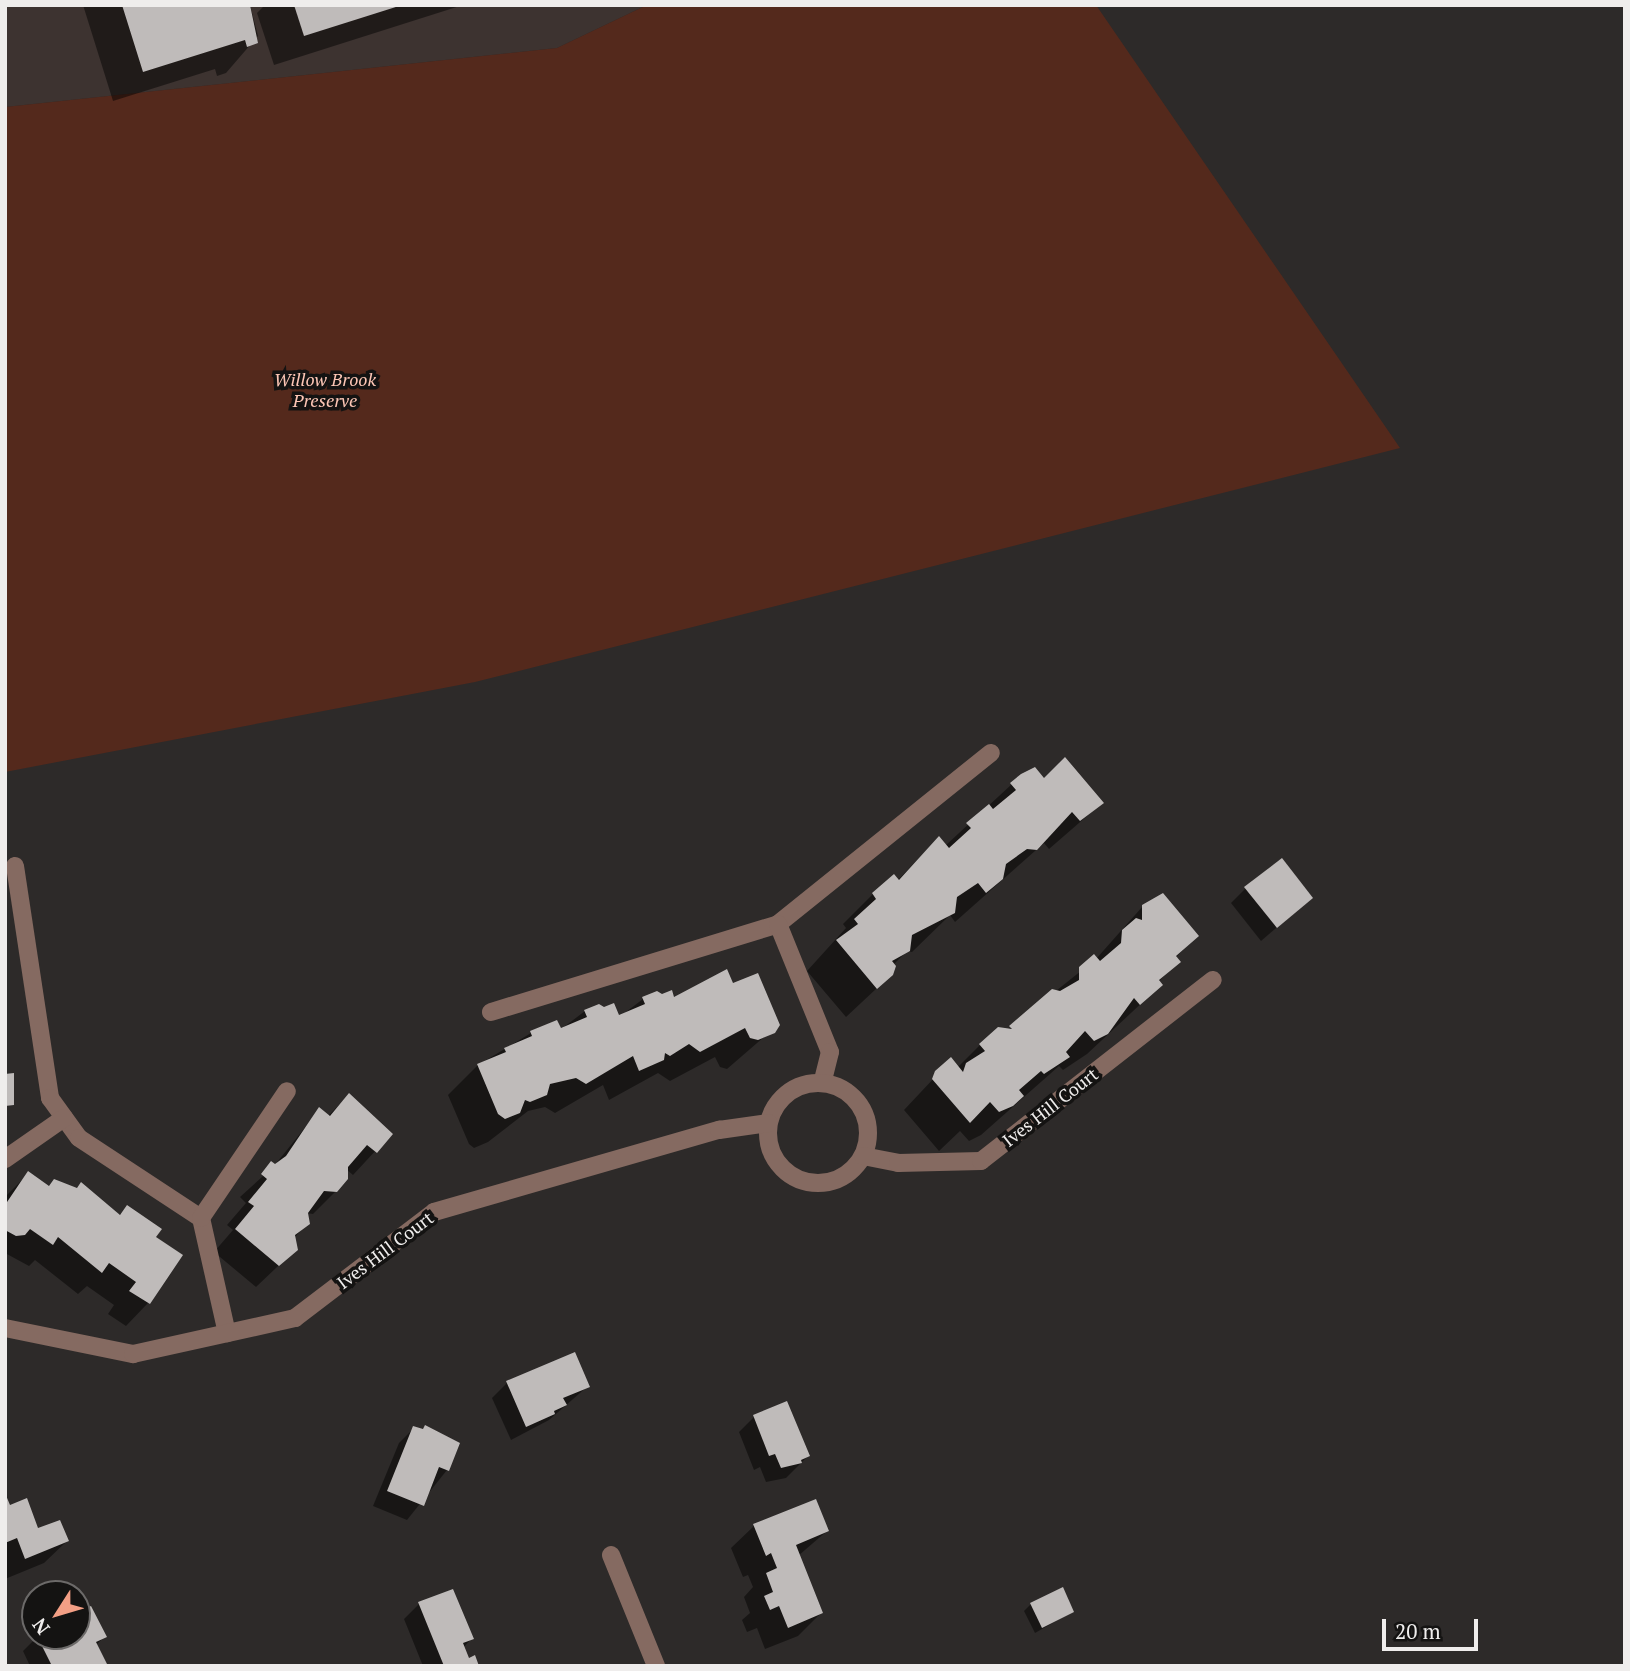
<!DOCTYPE html>
<html>
<head>
<meta charset="utf-8">
<style>
  body { margin:0 }
  #map { position:relative; width:1630px; height:1671px; overflow:hidden; background:#2d2a29; font-family:"PT Serif",serif }
  div>[style] { position:absolute }
  .built>* { inset:0; background:#3d3330 }
  .green>* { inset:0; background:#54291c }
  .shadow>* { inset:0; background:#0007 }
  .building>* { inset:0; background:#bfbbba }
  .minor>* { height:18px; margin:-9px; padding:0 9px; transform-origin:9px; border-radius:9px; background:#856a61 }
  .minor>.ring { margin:-9px; padding:0; box-sizing:content-box; background:none; border:18px solid #856a61; border-radius:50% }
  span { translate:-50% -50%; white-space:nowrap; text-align:center; line-height:1.15; -webkit-text-stroke:7px #141312; paint-order:stroke }
  .park-label { font-size:18px; color:#fdc6b5; font-style:italic }
  .street-label { font-size:18px; color:#efedec }
  .frame { position:absolute; inset:0; border:7px solid #efedec; pointer-events:none }
  .north { position:absolute; left:21px; top:1580px; width:70px; height:70px; box-sizing:border-box; background:#141312; border:2px solid #6c6a69; border-radius:50%; rotate:233deg; font-size:19px; font-weight:700; line-height:28px; text-align:center; color:#efedec }
  .north::after { content:''; display:block; margin:auto; width:24px; height:32px; background:#f39f85; clip-path:polygon(50% 0,100% 100%,50% 72%,0 100%) }
  .scale { position:absolute; left:1382px; top:1619px; width:96px; height:32px; box-sizing:border-box; border:4px solid #efedec; border-top:0; padding-left:9px; font-size:21px; line-height:24px; white-space:nowrap; color:#efedec; -webkit-text-stroke:5px #141312; paint-order:stroke }
</style>
</head>
<body>
<div id="map">
  <div class="built">
    <i style="clip-path:polygon(5px 5px,647px 5px,557px 48px,5px 107px)"></i>
  </div>
  <div class="green">
    <i style="clip-path:polygon(647px 5px,1096px 5px,1400px 448px,475px 682px,5px 772px,5px 107px,557px 48px)"></i>
  </div>
  <div class="shadow">
    <i style="clip-path:polygon(83px 5px,250px 5px,258px 36px,226px 73px,217px 76px,215px 69px,113px 101px)"></i>
    <i style="clip-path:polygon(265px 5px,463px 5px,274px 65px,257px 13px)"></i>
    <i style="clip-path:polygon(1044px 780px,1102px 803px,1049px 849px,1044px 843px,955px 922px,950px 915px,912px 952px,907px 951px,893px 965px,892px 974px,846px 1017px,807px 971px,846px 928px,843px 924px,873px 894px,897px 881px,938px 838px,945px 846px,1012px 784px)"></i>
    <i style="clip-path:polygon(1245px 889px,1311px 898px,1261px 941px,1231px 903px)"></i>
    <i style="clip-path:polygon(1143px 906px,1197px 936px,1175px 958px,1179px 961px,1158px 982px,1161px 985px,1087px 1054px,1063px 1070px,1059px 1066px,981px 1135px,969px 1141px,960px 1131px,939px 1151px,904px 1110px,951px 1060px,958px 1067px,980px 1045px,1007px 1030px,1096px 959px)"></i>
    <i style="clip-path:polygon(732px 986px,778px 1025px,727px 1069px,720px 1067px,715px 1057px,670px 1081px,658px 1073px,609px 1100px,603px 1085px,555px 1113px,545px 1107px,528px 1111px,488px 1142px,474px 1148px,469px 1144px,448px 1095px,478px 1065px,531px 1033px,560px 1030px,585px 1011px,618px 1018px,643px 999px,673px 1000px)"></i>
    <i style="clip-path:polygon(349px 1095px,391px 1134px,353px 1175px,346px 1169px,336px 1191px,313px 1214px,307px 1213px,308px 1223px,294px 1238px,296px 1249px,256px 1287px,214px 1252px,233px 1230px,227px 1225px,246px 1203px,240px 1197px,274px 1166px,320px 1109px,328px 1116px)"></i>
    <i style="clip-path:polygon(29px 1173px,48px 1187px,118px 1216px,127px 1208px,154px 1237px,180px 1255px,148px 1303px,126px 1326px,108px 1314px,114px 1305px,87px 1286px,78px 1294px,35px 1260px,29px 1266px,5px 1253px,5px 1197px)"></i>
    <i style="clip-path:polygon(507px 1383px,588px 1386px,549px 1420px,511px 1440px,492px 1398px)"></i>
    <i style="clip-path:polygon(754px 1417px,808px 1456px,786px 1478px,766px 1482px,760px 1467px,754px 1470px,739px 1432px)"></i>
    <i style="clip-path:polygon(414px 1428px,447px 1470px,407px 1520px,373px 1506px,399px 1443px)"></i>
    <i style="clip-path:polygon(5px 1498px,9px 1507px,37px 1531px,67px 1541px,44px 1563px,5px 1579px)"></i>
    <i style="clip-path:polygon(815px 1501px,827px 1531px,798px 1556px,821px 1613px,798px 1636px,765px 1649px,757px 1628px,747px 1632px,742px 1620px,750px 1613px,744px 1597px,753px 1587px,748px 1575px,743px 1577px,731px 1548px,754px 1526px)"></i>
    <i style="clip-path:polygon(419px 1604px,472px 1638px,463px 1648px,468px 1660px,476px 1666px,423px 1666px,404px 1619px)"></i>
    <i style="clip-path:polygon(1031px 1604px,1072px 1612px,1035px 1633px,1024px 1611px)"></i>
    <i style="clip-path:polygon(77px 1615px,105px 1636px,96px 1645px,106px 1666px,30px 1666px,23px 1651px,38px 1636px,77px 1636px)"></i>
  </div>
  <div class="building">
    <i style="clip-path:polygon(122px 5px,250px 5px,258px 43px,247px 47px,245px 40px,143px 72px)"></i>
    <i style="clip-path:polygon(294px 5px,399px 5px,399px 6px,304px 36px)"></i>
    <i style="clip-path:polygon(1065px 757px,1104px 803px,1080px 821px,1072px 812px,1037px 850px,1027px 849px,1006px 864px,1003px 879px,986px 893px,978px 883px,957px 897px,955px 913px,912px 935px,910px 951px,892px 961px,896px 966px,893px 975px,877px 989px,836px 940px,858px 924px,854px 919px,876px 899px,872px 893px,894px 874px,899px 880px,939px 836px,949px 848px,971px 828px,966px 823px,989px 804px,993px 809px,1016px 790px,1010px 783px,1021px 774px,1035px 767px,1044px 778px)"></i>
    <i style="clip-path:polygon(1282px 858px,1313px 898px,1277px 928px,1244px 887px)"></i>
    <i style="clip-path:polygon(1163px 893px,1199px 936px,1176px 956px,1181px 962px,1159px 980px,1163px 985px,1140px 1005px,1134px 998px,1108px 1034px,1094px 1041px,1085px 1031px,1066px 1052px,1070px 1057px,1044px 1074px,1041px 1071px,1019px 1090px,1024px 1096px,1013px 1106px,999px 1112px,990px 1102px,970px 1123px,932px 1079px,935px 1071px,951px 1057px,963px 1072px,966px 1063px,985px 1051px,979px 1044px,998px 1027px,1012px 1029px,1009px 1026px,1052px 989px,1060px 991px,1079px 980px,1079px 967px,1094px 954px,1100px 961px,1121px 943px,1122px 930px,1136px 918px,1142px 920px,1142px 905px)"></i>
    <i style="clip-path:polygon(727px 969px,733px 983px,758px 973px,780px 1025px,775px 1033px,758px 1040px,750px 1038px,745px 1028px,700px 1052px,689px 1044px,670px 1056px,665px 1053px,664px 1060px,639px 1071px,633px 1056px,586px 1084px,576px 1078px,550px 1084px,547px 1095px,530px 1102px,525px 1100px,520px 1113px,505px 1119px,498px 1114px,477px 1064px,506px 1052px,504px 1048px,532px 1036px,530px 1031px,557px 1020px,561px 1028px,587px 1017px,584px 1010px,599px 1004px,604px 1007px,614px 1003px,619px 1015px,645px 1004px,642px 997px,657px 991px,662px 994px,672px 990px,674px 997px)"></i>
    <i style="clip-path:polygon(14px 1073px,14px 1105px,5px 1106px,5px 1074px)"></i>
    <i style="clip-path:polygon(349px 1093px,393px 1134px,377px 1153px,367px 1145px,348px 1167px,348px 1179px,337px 1192px,324px 1191px,308px 1213px,310px 1224px,295px 1235px,298px 1250px,279px 1266px,235px 1229px,254px 1206px,248px 1202px,267px 1179px,261px 1174px,271px 1161px,275px 1164px,286px 1156px,319px 1107px,330px 1116px)"></i>
    <i style="clip-path:polygon(28px 1171px,49px 1186px,54px 1179px,77px 1188px,81px 1182px,120px 1215px,127px 1205px,162px 1229px,156px 1237px,183px 1255px,150px 1304px,129px 1291px,136px 1282px,109px 1263px,102px 1273px,58px 1237px,53px 1245px,30px 1229px,25px 1235px,16px 1236px,5px 1230px,5px 1205px)"></i>
    <i style="clip-path:polygon(575px 1352px,590px 1387px,563px 1398px,567px 1405px,554px 1411px,555px 1414px,526px 1427px,506px 1381px)"></i>
    <i style="clip-path:polygon(787px 1401px,810px 1456px,801px 1460px,802px 1463px,781px 1468px,775px 1454px,769px 1456px,753px 1415px)"></i>
    <i style="clip-path:polygon(425px 1425px,460px 1443px,449px 1471px,439px 1467px,424px 1506px,387px 1491px,413px 1426px,423px 1429px)"></i>
    <i style="clip-path:polygon(5px 1493px,10px 1505px,27px 1498px,38px 1528px,60px 1520px,69px 1541px,25px 1559px,17px 1538px,5px 1543px)"></i>
    <i style="clip-path:polygon(816px 1499px,829px 1531px,796px 1545px,823px 1613px,788px 1628px,779px 1606px,770px 1610px,764px 1596px,773px 1592px,766px 1573px,777px 1568px,771px 1553px,766px 1556px,753px 1524px)"></i>
    <i style="clip-path:polygon(1063px 1587px,1074px 1612px,1042px 1628px,1030px 1603px)"></i>
    <i style="clip-path:polygon(453px 1589px,474px 1639px,463px 1643px,469px 1658px,475px 1655px,479px 1666px,444px 1666px,418px 1602px)"></i>
    <i style="clip-path:polygon(91px 1606px,107px 1637px,96px 1642px,108px 1666px,52px 1666px,37px 1636px,77px 1636px,77px 1613px)"></i>
  </div>
  <div class="minor">
    <i style="left:15px;top:866px;width:235px;rotate:81.4deg"></i>
    <i style="left:50px;top:1098px;width:49px;rotate:54.1deg"></i>
    <i style="left:79px;top:1138px;width:146px;rotate:33.3deg"></i>
    <i style="left:201px;top:1218px;width:118px;rotate:77.3deg"></i>
    <i style="left:778px;top:924px;width:273px;rotate:-38.8deg"></i>
    <i style="left:491px;top:1012px;width:300px;rotate:-17deg"></i>
    <i style="left:778px;top:924px;width:138px;rotate:67.9deg"></i>
    <i style="left:830px;top:1052px;width:32px;rotate:104deg"></i>
    <i class="ring" style="left:768px;top:1083px;width:82px;height:82px"></i>
    <i style="left:863px;top:1156px;width:36px;rotate:11deg"></i>
    <i style="left:898px;top:1163px;width:83px;rotate:-1.4deg"></i>
    <i style="left:981px;top:1161px;width:294px;rotate:-38deg"></i>
    <i style="left:5px;top:1159px;width:72px;rotate:-34.8deg"></i>
    <i style="left:201px;top:1218px;width:153px;rotate:-55.9deg"></i>
    <i style="left:5px;top:1328px;width:131px;rotate:11.5deg"></i>
    <i style="left:133px;top:1354px;width:166px;rotate:-12.5deg"></i>
    <i style="left:295px;top:1318px;width:175px;rotate:-37.3deg"></i>
    <i style="left:434px;top:1212px;width:297px;rotate:-16.1deg"></i>
    <i style="left:719px;top:1130px;width:50px;rotate:-8deg"></i>
    <i style="left:611px;top:1555px;width:120px;rotate:67.9deg"></i>
  </div>
  <div class="park-label">
    <span style="left:325px;top:390px">Willow Brook<br>Preserve</span>
  </div>
  <div class="street-label">
    <span style="left:1050px;top:1107px;rotate:-38deg">Ives Hill Court</span>
    <span style="left:385px;top:1250px;rotate:-37deg">Ives Hill Court</span>
  </div>
  <div class="frame"></div>
  <div class="north">N</div>
  <div class="scale">20 m</div>
</div>
</body>
</html>
